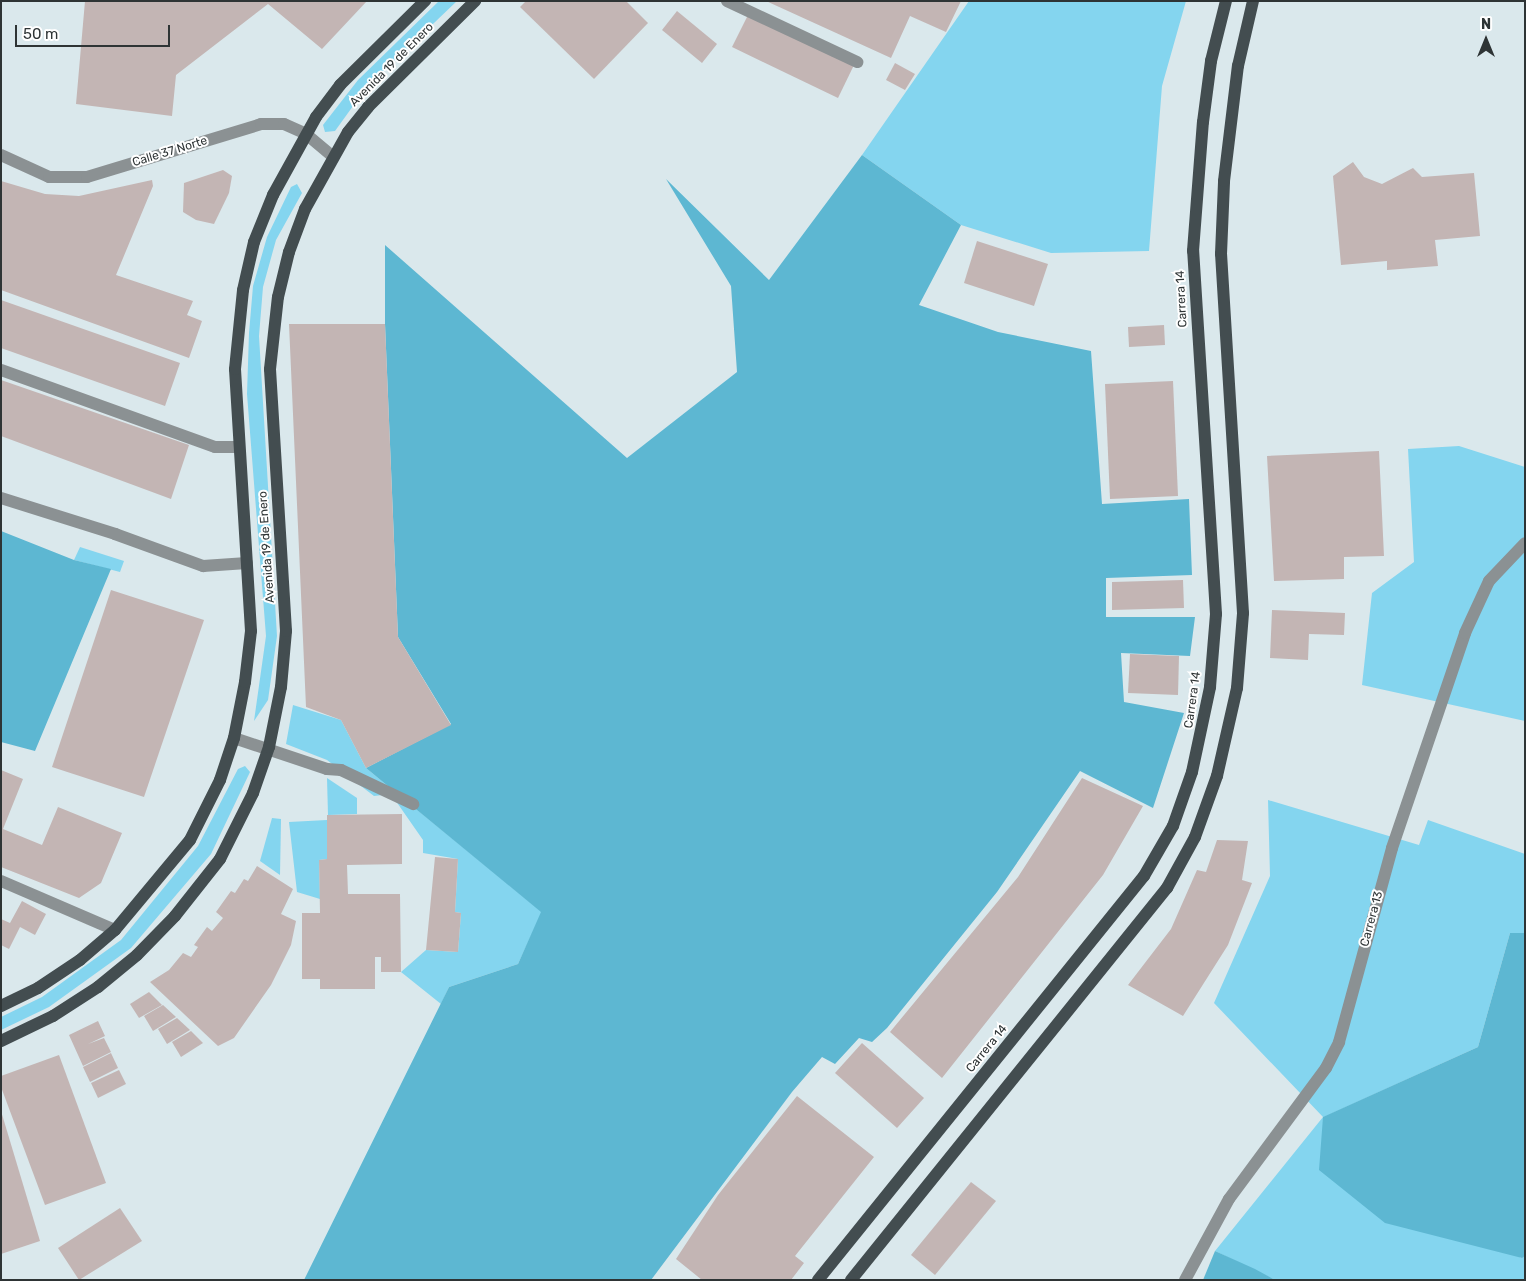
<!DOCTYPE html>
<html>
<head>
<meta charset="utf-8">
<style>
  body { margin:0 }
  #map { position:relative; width:1526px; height:1281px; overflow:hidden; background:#dae8ec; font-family:Rubik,sans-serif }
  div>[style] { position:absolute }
  .green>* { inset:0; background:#84d5ef }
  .forest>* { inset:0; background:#5db7d2 }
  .building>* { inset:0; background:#c3b5b4 }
  .minor>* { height:12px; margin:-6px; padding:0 6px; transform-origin:6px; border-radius:6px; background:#8b9193 }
  .major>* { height:12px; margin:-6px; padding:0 6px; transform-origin:6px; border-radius:6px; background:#434d50 }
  span { translate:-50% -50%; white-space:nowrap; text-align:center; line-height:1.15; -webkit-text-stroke:4px #fff; paint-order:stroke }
  .street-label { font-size:12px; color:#2e3435 }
  .frame { position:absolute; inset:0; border:2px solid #2e3435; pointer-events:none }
  .north { position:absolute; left:1461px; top:15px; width:50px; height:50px; -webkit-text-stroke:4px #fff; paint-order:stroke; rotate:0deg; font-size:14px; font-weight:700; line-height:20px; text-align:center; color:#2e3435 }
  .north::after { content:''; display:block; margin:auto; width:18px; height:22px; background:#2e3435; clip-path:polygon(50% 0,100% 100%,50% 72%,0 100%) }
  .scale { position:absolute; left:15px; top:25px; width:155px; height:22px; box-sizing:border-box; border:2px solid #2e3435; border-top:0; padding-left:6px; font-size:15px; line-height:18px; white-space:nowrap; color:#2e3435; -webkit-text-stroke:4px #fff; paint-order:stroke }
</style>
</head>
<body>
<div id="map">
  <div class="green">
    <i style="clip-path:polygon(439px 1px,457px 1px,366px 88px,335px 131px,325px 132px,323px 125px,358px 80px)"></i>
    <i style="clip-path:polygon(969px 1px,1186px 1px,1162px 86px,1149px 251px,1051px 253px,961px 225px,862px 155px)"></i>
    <i style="clip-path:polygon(297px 184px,302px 193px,276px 240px,263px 287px,259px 336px,277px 636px,268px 700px,254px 721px,266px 636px,247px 394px,249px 333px,253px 286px,267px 237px,291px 187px)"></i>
    <i style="clip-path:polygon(1459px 446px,1525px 467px,1525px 721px,1362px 685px,1372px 593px,1414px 562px,1408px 449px)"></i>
    <i style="clip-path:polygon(80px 547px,124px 561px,120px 572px,74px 560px)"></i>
    <i style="clip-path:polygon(293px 705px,341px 720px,366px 768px,542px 912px,518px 964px,449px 987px,441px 1004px,401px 972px,426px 950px,458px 952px,461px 913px,455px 912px,458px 859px,423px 853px,423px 840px,391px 794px,374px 796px,327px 760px,286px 744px)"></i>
    <i style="clip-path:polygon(245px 766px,250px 772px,211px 854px,131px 948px,49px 1007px,1px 1030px,1px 1017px,42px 997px,121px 940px,198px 846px,238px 769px)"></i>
    <i style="clip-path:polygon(327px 778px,357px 798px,357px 814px,328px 815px)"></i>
    <i style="clip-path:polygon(1268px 800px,1419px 845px,1428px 820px,1525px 854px,1525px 933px,1510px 933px,1478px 1047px,1324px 1117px,1521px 1258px,1525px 1256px,1525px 1280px,1275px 1280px,1215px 1251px,1323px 1117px,1214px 1003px,1270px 876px)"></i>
    <i style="clip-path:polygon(272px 818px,281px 819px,280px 875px,260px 861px)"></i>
    <i style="clip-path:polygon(327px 820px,327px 859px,319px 860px,320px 899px,297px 892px,289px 822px)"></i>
  </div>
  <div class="forest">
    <i style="clip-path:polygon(862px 155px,961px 225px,919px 305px,998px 332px,1091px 351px,1102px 504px,1189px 499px,1192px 575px,1106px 578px,1106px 617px,1195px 617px,1190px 656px,1121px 653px,1124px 702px,1184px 713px,1153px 808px,1080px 771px,997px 892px,887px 1028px,872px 1042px,859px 1038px,835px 1064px,822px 1057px,792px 1092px,651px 1280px,304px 1280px,449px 987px,518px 964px,541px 912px,366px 768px,451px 724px,398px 637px,385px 324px,385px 245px,627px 458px,737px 372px,731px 286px,666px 179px,769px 280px)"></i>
    <i style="clip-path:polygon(1px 531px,74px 560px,111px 569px,35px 751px,1px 742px)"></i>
    <i style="clip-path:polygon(1510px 933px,1525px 933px,1525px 1256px,1522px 1258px,1385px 1223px,1319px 1170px,1323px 1117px,1478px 1047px)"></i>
    <i style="clip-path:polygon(1215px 1251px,1255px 1269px,1275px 1280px,1203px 1280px)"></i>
  </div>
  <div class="building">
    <i style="clip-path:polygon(85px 1px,367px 1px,322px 49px,268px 4px,176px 75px,172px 116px,76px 104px)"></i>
    <i style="clip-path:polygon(526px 1px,626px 1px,648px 23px,594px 79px,520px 7px)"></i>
    <i style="clip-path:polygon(766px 1px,961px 1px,946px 32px,910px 16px,891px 58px)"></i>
    <i style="clip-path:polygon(677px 11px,717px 44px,702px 63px,662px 30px)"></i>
    <i style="clip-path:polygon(748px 15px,854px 65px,838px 98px,732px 47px)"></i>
    <i style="clip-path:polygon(895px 63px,915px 74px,905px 90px,886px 80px)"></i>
    <i style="clip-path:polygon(1353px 162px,1364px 177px,1382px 184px,1413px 168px,1422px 177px,1474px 173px,1480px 236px,1435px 240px,1438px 266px,1387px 270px,1387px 261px,1341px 265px,1333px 176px)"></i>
    <i style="clip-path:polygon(223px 170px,232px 176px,229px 193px,214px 224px,196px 220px,183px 212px,184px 183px)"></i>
    <i style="clip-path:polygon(152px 180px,153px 186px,116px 275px,193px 301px,187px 315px,202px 321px,189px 358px,1px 290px,1px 181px,45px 194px,79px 196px)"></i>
    <i style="clip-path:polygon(977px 241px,1048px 264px,1034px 306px,964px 283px)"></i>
    <i style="clip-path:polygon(1px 300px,180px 363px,165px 406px,1px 348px)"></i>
    <i style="clip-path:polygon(289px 324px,385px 324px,398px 637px,451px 725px,366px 768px,341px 720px,306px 707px)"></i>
    <i style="clip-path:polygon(1164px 325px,1165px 345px,1129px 347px,1128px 327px)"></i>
    <i style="clip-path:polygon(1px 380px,189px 445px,171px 499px,1px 436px)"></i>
    <i style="clip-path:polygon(1173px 381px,1178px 496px,1110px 499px,1105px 384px)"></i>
    <i style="clip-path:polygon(1379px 451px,1384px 556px,1344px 557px,1344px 579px,1274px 581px,1267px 456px)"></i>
    <i style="clip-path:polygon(1183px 580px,1184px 608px,1112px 610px,1112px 582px)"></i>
    <i style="clip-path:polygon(111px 590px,204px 620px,144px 797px,52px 767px)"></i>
    <i style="clip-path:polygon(1272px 610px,1345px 613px,1344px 635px,1309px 634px,1308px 660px,1270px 658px)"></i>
    <i style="clip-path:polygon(1130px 654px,1179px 656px,1178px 695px,1128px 693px)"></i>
    <i style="clip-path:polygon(1px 770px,23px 779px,3px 829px,42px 845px,58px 807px,122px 833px,101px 883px,79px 898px,1px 867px)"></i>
    <i style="clip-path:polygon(1082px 778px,1143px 806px,1103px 875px,942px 1078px,890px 1032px,1018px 877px)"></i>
    <i style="clip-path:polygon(402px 814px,402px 864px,347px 865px,348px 894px,400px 894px,401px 972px,381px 972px,381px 957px,375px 957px,375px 989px,320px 989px,320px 979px,302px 979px,302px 913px,320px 913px,319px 860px,327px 859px,327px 815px)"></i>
    <i style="clip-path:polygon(1217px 840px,1248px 841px,1242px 880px,1252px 883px,1228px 945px,1183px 1016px,1128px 985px,1171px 929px,1197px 870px,1206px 872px)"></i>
    <i style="clip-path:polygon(435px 857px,458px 859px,455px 912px,461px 913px,458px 952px,426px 950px)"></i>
    <i style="clip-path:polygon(257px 866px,293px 889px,281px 914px,296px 921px,291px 945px,271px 985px,234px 1038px,218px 1046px,150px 982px,169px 970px,183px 953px,191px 957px,198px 947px,194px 945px,207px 927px,212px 931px,223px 918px,216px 912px,231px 891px,235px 893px,244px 879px,248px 881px)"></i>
    <i style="clip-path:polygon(22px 901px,46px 914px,35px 935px,20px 927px,9px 949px,1px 945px,1px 919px,10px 923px)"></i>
    <i style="clip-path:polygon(149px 992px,162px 1005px,139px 1018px,130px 1004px)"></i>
    <i style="clip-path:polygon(163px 1005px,176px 1017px,153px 1031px,144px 1016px)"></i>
    <i style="clip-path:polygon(177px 1018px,190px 1030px,167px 1044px,158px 1029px)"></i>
    <i style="clip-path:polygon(98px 1021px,105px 1036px,88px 1044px,104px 1038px,111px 1052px,83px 1066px,69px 1035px)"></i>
    <i style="clip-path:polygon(191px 1031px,203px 1043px,181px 1057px,172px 1042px)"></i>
    <i style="clip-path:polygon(862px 1043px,924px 1098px,897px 1128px,835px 1073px)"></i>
    <i style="clip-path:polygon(111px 1053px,118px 1068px,90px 1082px,83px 1067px)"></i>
    <i style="clip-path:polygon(59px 1055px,106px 1183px,45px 1205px,1px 1087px,1px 1076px)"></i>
    <i style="clip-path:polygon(119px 1070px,126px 1084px,98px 1098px,91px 1083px)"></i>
    <i style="clip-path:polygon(797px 1096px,874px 1157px,795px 1256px,804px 1263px,791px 1280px,702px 1280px,676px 1259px,718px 1195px)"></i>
    <i style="clip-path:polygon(1px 1111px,40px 1241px,1px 1254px)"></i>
    <i style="clip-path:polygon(971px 1182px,996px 1201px,935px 1275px,911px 1255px)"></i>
    <i style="clip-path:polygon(120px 1208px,142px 1241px,79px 1280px,58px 1248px)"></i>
  </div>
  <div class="minor">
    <i style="left:727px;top:1px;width:144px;rotate:25.1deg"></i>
    <i style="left:1px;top:155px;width:53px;rotate:24.6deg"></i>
    <i style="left:49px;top:177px;width:38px"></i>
    <i style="left:87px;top:177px;width:182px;rotate:-16.9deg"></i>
    <i style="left:261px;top:124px;width:23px"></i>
    <i style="left:284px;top:124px;width:24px;rotate:24deg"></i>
    <i style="left:306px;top:134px;width:35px;rotate:40deg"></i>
    <i style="left:1px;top:370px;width:227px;rotate:19.8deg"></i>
    <i style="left:215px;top:447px;width:24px"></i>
    <i style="left:1px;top:498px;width:120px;rotate:17.5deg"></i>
    <i style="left:115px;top:534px;width:94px;rotate:20deg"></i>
    <i style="left:203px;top:566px;width:44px;rotate:-3.9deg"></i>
    <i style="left:234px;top:738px;width:98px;rotate:18.4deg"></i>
    <i style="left:327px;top:769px;width:14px;rotate:4deg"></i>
    <i style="left:341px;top:770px;width:80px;rotate:25.3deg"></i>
    <i style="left:1px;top:881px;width:124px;rotate:23.3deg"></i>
    <i style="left:1185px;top:1280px;width:92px;rotate:-61.5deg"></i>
    <i style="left:1229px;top:1199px;width:163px;rotate:-53.5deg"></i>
    <i style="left:1326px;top:1068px;width:29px;rotate:-63deg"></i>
    <i style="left:1339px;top:1042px;width:201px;rotate:-74.7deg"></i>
    <i style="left:1392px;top:848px;width:227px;rotate:-71.2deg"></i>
    <i style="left:1465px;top:633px;width:57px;rotate:-65.2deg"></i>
    <i style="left:1489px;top:581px;width:52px;rotate:-46.5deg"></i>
  </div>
  <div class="major">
    <i style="left:1px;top:1006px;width:41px;rotate:-25.9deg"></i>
    <i style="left:38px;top:988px;width:50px;rotate:-33.7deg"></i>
    <i style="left:80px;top:960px;width:46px;rotate:-40.6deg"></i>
    <i style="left:115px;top:930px;width:117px;rotate:-50.2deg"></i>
    <i style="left:190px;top:840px;width:67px;rotate:-63.4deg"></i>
    <i style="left:220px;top:780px;width:44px;rotate:-71.6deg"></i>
    <i style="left:234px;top:738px;width:57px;rotate:-78.9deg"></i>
    <i style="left:245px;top:682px;width:51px;rotate:-83.3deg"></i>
    <i style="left:251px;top:631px;width:262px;rotate:-93.5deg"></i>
    <i style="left:235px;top:369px;width:79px;rotate:-84.2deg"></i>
    <i style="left:243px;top:290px;width:49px;rotate:-77.1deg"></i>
    <i style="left:254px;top:242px;width:51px;rotate:-68deg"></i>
    <i style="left:273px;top:195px;width:89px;rotate:-61.1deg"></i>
    <i style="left:316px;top:117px;width:40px;rotate:-53deg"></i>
    <i style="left:340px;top:85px;width:120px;rotate:-44.7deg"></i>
    <i style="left:1px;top:1041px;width:58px;rotate:-25.7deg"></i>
    <i style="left:53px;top:1016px;width:54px;rotate:-32.8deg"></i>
    <i style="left:98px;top:987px;width:50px;rotate:-39.4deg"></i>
    <i style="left:137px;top:955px;width:54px;rotate:-45.7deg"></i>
    <i style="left:175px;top:916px;width:73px;rotate:-51.7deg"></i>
    <i style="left:220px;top:859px;width:74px;rotate:-63.4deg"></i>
    <i style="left:253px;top:793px;width:49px;rotate:-70.8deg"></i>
    <i style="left:269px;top:747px;width:61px;rotate:-78.7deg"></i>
    <i style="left:281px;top:687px;width:56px;rotate:-84.9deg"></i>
    <i style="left:286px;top:631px;width:262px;rotate:-93.5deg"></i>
    <i style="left:270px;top:369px;width:72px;rotate:-83.7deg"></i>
    <i style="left:278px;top:297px;width:46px;rotate:-76.3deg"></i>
    <i style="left:289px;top:252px;width:46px;rotate:-69.6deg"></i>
    <i style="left:305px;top:209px;width:88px;rotate:-60.8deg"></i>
    <i style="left:348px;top:132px;width:32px;rotate:-51deg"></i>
    <i style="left:368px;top:107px;width:151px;rotate:-44.7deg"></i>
    <i style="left:818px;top:1280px;width:519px;rotate:-51.1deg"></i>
    <i style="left:1144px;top:876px;width:58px;rotate:-59.9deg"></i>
    <i style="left:1173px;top:826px;width:57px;rotate:-70.6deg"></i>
    <i style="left:1192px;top:772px;width:87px;rotate:-78deg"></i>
    <i style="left:1210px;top:687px;width:73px;rotate:-85.3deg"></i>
    <i style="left:1216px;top:614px;width:364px;rotate:-93.6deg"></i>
    <i style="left:1193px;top:251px;width:129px;rotate:-85.6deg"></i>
    <i style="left:1203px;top:122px;width:62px;rotate:-82.5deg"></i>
    <i style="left:1211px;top:61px;width:62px;rotate:-76deg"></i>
    <i style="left:851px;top:1280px;width:504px;rotate:-51.13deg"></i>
    <i style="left:1167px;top:888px;width:58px;rotate:-61.2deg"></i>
    <i style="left:1195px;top:837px;width:65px;rotate:-70.2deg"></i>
    <i style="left:1217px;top:776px;width:90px;rotate:-77.2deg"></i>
    <i style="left:1237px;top:688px;width:75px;rotate:-85.4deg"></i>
    <i style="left:1243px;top:613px;width:360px;rotate:-93.5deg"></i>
    <i style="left:1221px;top:254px;width:73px;rotate:-87.6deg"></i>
    <i style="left:1224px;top:181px;width:116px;rotate:-83.1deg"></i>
    <i style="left:1238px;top:66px;width:67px;rotate:-77deg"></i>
  </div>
  <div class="street-label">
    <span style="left:392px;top:65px;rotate:-45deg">Avenida 19 de Enero</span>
    <span style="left:170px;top:152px;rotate:-17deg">Calle 37 Norte</span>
    <span style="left:1182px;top:299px;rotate:-93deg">Carrera 14</span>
    <span style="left:267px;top:547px;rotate:-94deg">Avenida 19 de Enero</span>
    <span style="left:1193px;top:700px;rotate:-82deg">Carrera 14</span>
    <span style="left:1372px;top:919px;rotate:-75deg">Carrera 13</span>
    <span style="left:987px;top:1049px;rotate:-51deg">Carrera 14</span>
  </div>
  <div class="frame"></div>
  <div class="north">N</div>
  <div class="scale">50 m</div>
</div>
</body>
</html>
